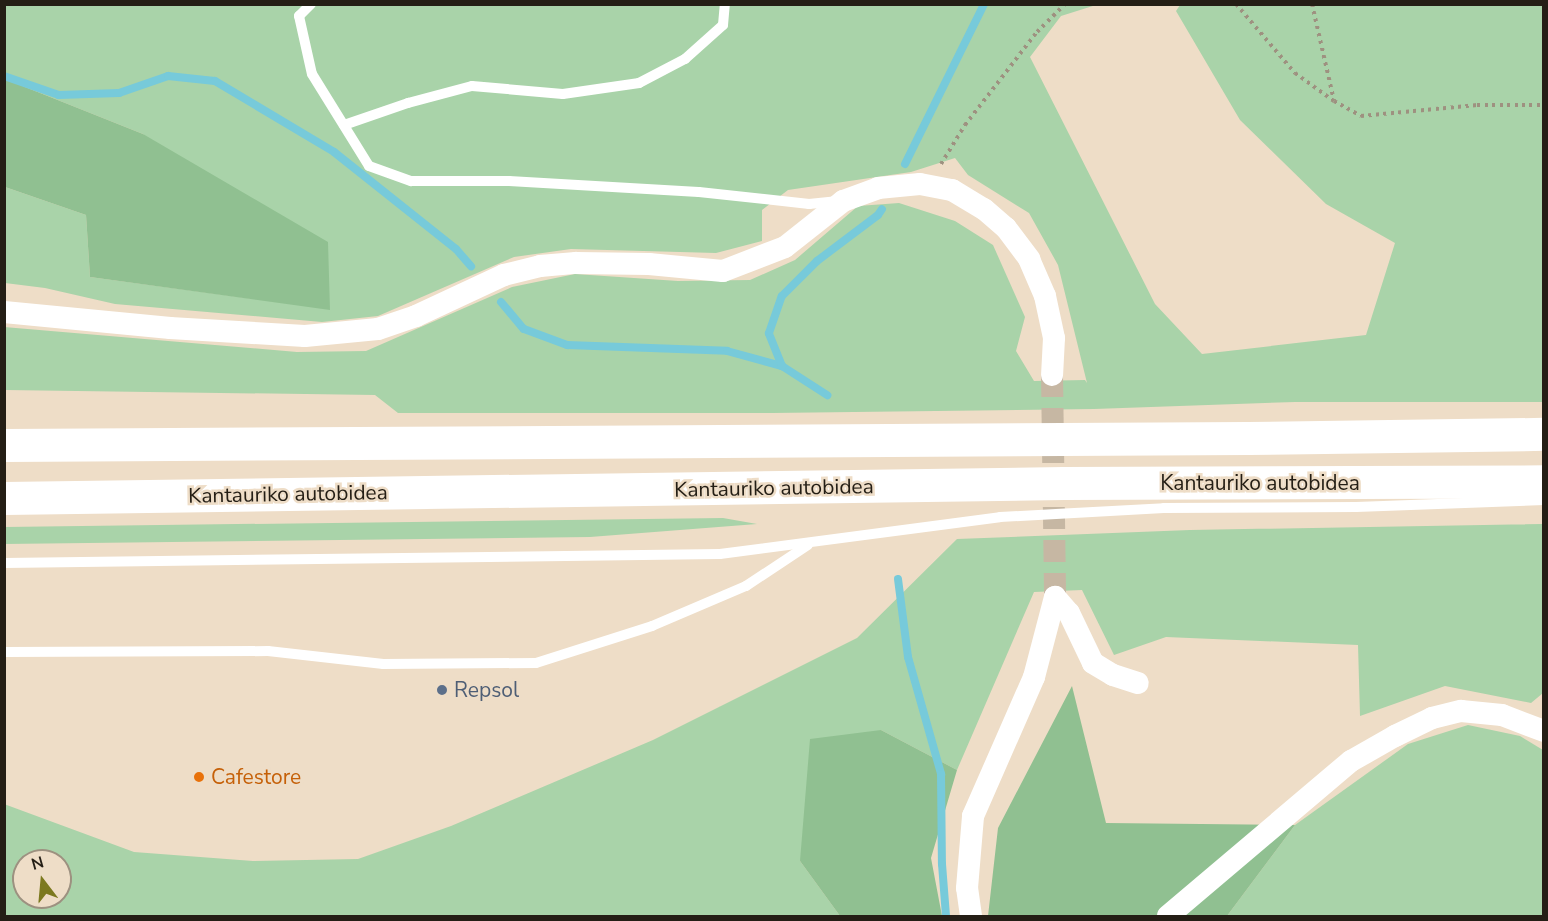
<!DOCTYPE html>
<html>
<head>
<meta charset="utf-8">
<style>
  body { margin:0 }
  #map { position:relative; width:1548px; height:921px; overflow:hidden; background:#eeddc7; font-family:"Nunito Sans",sans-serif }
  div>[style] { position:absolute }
  .green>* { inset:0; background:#a9d3a9 }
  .forest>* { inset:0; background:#90c091 }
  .stream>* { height:8px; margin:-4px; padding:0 4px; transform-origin:4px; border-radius:4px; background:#77cada }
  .street-tunnel>* { height:22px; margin-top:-11px; transform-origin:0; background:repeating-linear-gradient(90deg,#c6b7a3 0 22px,transparent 0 33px) }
  .path>* { height:4px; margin-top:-2px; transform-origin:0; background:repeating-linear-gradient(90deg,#9e9180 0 3px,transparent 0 7.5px) }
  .lane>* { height:10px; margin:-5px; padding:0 5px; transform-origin:5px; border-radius:5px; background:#fff }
  .street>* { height:22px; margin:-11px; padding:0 11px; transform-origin:11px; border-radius:11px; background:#fff }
  .highway>* { height:33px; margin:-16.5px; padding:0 16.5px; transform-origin:16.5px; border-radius:16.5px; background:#fff }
  .dots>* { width:16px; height:16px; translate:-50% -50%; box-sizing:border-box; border:3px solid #eeddc7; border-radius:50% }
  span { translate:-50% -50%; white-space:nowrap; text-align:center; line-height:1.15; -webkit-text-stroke:5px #eeddc7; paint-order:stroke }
  .street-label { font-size:21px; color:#241e15 }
  .service-label { font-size:21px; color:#4e5e75 }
  .left { translate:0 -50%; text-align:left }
  .food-label { font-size:21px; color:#c56008 }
  .frame { position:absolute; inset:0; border:6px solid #241e15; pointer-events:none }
  .north { position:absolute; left:12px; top:849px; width:60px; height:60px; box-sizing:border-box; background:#eeddc7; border:2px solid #9d9180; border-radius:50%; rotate:344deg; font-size:16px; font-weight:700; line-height:24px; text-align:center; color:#241e15 }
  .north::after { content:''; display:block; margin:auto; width:21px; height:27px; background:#7c791f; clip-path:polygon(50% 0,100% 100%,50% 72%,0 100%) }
</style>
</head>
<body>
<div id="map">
  <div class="green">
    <i style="clip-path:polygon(5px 5px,1096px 5px,1061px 16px,1030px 57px,1155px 304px,1202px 354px,1366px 335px,1395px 243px,1326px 204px,1240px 120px,1176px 11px,1180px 5px,1543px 5px,1543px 402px,1295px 402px,1094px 409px,772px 413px,398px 413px,375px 395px,5px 390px,4px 327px,297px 352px,366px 351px,512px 287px,575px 274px,678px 281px,750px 280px,795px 260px,858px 206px,899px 203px,955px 221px,993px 245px,1025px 317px,1016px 351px,1034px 381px,1085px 380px,1087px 383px,1058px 265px,1029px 213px,968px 175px,955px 158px,911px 172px,788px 190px,762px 210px,762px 241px,716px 253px,571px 249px,514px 257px,378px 316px,322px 322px,115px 304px,45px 288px,5px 283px,5px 187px,86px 215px,90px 277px,330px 309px,143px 134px,5px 79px)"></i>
    <i style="clip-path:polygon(723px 518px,757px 524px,590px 537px,4px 544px,5px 527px)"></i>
    <i style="clip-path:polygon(evenodd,1543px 524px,1543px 693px,1531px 703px,1445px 686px,1360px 716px,1358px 645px,1166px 637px,1114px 655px,1082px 590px,1034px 592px,957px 770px,881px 730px,800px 861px,840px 916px,5px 916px,4px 804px,134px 852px,253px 861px,358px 859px,451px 826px,653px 740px,857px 638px,957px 539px,1190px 530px,1543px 524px,24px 861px,60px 861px,60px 897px,24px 897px,24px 861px)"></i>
    <i style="clip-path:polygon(1468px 725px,1520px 736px,1543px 750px,1543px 916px,1227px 916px,1295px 825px,1408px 744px)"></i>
  </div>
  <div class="forest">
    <i style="clip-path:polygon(5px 79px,143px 134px,328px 242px,330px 310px,90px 277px,86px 215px,5px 187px)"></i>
    <i style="clip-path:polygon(1072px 686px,1106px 823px,1295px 825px,1227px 916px,988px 916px,998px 828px)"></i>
    <i style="clip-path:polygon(881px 730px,957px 770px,931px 858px,942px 916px,840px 916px,800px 861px,810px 739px)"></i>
  </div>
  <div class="stream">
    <i style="left:4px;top:76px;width:58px;rotate:19.1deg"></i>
    <i style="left:59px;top:95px;width:60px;rotate:-1.9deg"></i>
    <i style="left:119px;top:93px;width:52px;rotate:-19.1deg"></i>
    <i style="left:168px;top:76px;width:47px;rotate:6.1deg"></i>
    <i style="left:215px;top:81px;width:139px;rotate:30.8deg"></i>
    <i style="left:334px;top:152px;width:156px;rotate:38.5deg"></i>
    <i style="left:456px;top:249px;width:23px;rotate:49deg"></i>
    <i style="left:905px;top:164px;width:178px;rotate:-63.7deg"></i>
    <i style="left:501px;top:302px;width:35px;rotate:50deg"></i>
    <i style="left:524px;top:329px;width:46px;rotate:20.4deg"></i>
    <i style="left:567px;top:345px;width:160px;rotate:2.1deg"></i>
    <i style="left:727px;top:351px;width:57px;rotate:15.3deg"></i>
    <i style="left:782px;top:366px;width:54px;rotate:32.8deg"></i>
    <i style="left:782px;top:366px;width:35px;rotate:-112deg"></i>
    <i style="left:769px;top:333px;width:39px;rotate:-71deg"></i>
    <i style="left:782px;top:296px;width:49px;rotate:-45deg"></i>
    <i style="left:817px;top:261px;width:76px;rotate:-37deg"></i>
    <i style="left:878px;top:215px;width:7px;rotate:-56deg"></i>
    <i style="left:898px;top:579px;width:79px;rotate:82.7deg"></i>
    <i style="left:908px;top:657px;width:122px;rotate:74.2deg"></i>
    <i style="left:941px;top:774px;width:90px;rotate:89.4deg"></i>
    <i style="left:942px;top:864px;width:52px;rotate:85.6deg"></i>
  </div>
  <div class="street-tunnel">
    <i style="left:1052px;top:375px;width:222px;rotate:89.2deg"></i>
  </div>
  <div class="path">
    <i style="left:1236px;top:4px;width:91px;rotate:49.5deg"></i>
    <i style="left:1295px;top:73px;width:48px;rotate:35.7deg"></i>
    <i style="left:1312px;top:4px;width:99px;rotate:77.2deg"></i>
    <i style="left:1334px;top:101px;width:31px;rotate:29deg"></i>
    <i style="left:1361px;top:116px;width:117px;rotate:-5.4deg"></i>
    <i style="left:1477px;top:105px;width:67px"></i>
    <i style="left:941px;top:164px;width:46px;rotate:-58.4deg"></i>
    <i style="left:965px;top:125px;width:118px;rotate:-52.3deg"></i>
    <i style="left:1037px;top:32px;width:40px;rotate:-45deg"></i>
  </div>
  <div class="lane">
    <i style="left:311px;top:4px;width:17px;rotate:135deg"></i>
    <i style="left:299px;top:16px;width:59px;rotate:77.4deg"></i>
    <i style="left:312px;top:74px;width:108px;rotate:58.2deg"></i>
    <i style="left:369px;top:166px;width:45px;rotate:19.7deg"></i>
    <i style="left:411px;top:181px;width:98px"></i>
    <i style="left:509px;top:181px;width:190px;rotate:3.3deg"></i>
    <i style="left:699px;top:192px;width:111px;rotate:6.2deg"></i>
    <i style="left:809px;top:204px;width:27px;rotate:-6deg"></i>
    <i style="left:344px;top:125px;width:68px;rotate:-19deg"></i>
    <i style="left:408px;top:103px;width:66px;rotate:-14.9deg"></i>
    <i style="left:472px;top:86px;width:91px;rotate:5deg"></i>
    <i style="left:563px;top:94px;width:77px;rotate:-8.2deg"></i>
    <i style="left:639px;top:83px;width:52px;rotate:-27.6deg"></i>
    <i style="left:685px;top:59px;width:51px;rotate:-41.8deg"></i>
    <i style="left:723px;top:25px;width:21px;rotate:-85deg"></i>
    <i style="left:4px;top:563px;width:716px;rotate:-0.72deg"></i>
    <i style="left:720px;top:554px;width:282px;rotate:-7.5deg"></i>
    <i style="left:1000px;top:517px;width:164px;rotate:-3.1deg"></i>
    <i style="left:1164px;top:508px;width:192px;rotate:-0.3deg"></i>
    <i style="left:1356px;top:507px;width:188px;rotate:-2.1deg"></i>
    <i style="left:4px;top:652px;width:264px;rotate:-0.2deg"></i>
    <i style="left:268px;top:651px;width:116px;rotate:6.4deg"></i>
    <i style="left:383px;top:664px;width:153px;rotate:-0.4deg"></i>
    <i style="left:536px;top:663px;width:122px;rotate:-17.7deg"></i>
    <i style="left:652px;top:626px;width:102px;rotate:-23.1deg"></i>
    <i style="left:746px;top:586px;width:74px;rotate:-33.5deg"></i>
  </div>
  <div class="street">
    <i style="left:4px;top:312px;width:167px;rotate:5.5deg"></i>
    <i style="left:170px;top:328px;width:135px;rotate:3.4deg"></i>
    <i style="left:305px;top:336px;width:73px;rotate:-5.5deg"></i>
    <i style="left:378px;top:329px;width:40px;rotate:-18.9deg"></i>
    <i style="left:416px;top:316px;width:97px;rotate:-25deg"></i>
    <i style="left:504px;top:275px;width:37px;rotate:-14deg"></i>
    <i style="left:540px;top:266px;width:36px;rotate:-5deg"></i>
    <i style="left:576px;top:263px;width:73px;rotate:0.8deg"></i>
    <i style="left:649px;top:264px;width:74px;rotate:5.4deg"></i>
    <i style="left:723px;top:271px;width:66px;rotate:-21.2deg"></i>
    <i style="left:785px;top:247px;width:74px;rotate:-38.4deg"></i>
    <i style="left:843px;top:201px;width:37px;rotate:-20deg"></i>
    <i style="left:878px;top:188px;width:42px;rotate:-5.4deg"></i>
    <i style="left:920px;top:184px;width:33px;rotate:11deg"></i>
    <i style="left:952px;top:190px;width:37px;rotate:31deg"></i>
    <i style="left:984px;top:209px;width:29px;rotate:41deg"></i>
    <i style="left:1006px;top:228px;width:39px;rotate:53deg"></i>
    <i style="left:1029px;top:259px;width:40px;rotate:66.6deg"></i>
    <i style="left:1045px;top:296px;width:43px;rotate:77.9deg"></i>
    <i style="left:1054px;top:338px;width:37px;rotate:93deg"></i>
    <i style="left:1055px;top:597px;width:21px;rotate:49deg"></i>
    <i style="left:1069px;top:613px;width:55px;rotate:64.4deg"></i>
    <i style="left:1093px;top:663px;width:23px;rotate:31deg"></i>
    <i style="left:1113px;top:675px;width:26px;rotate:18deg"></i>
    <i style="left:971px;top:916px;width:28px;rotate:-98deg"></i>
    <i style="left:967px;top:888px;width:72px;rotate:-85.2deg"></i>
    <i style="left:973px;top:816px;width:152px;rotate:-66.3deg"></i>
    <i style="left:1034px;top:677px;width:83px;rotate:-75.3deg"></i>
    <i style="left:1168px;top:916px;width:240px;rotate:-40.3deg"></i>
    <i style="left:1351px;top:761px;width:51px;rotate:-29.6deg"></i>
    <i style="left:1395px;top:736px;width:41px;rotate:-25.9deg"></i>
    <i style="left:1432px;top:718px;width:30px;rotate:-14deg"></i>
    <i style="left:1461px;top:711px;width:41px;rotate:5.6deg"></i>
    <i style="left:1502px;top:715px;width:45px;rotate:20.9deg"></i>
  </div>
  <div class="highway">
    <i style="left:4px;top:445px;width:1244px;rotate:-0.32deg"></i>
    <i style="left:1248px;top:438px;width:296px;rotate:-0.8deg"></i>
    <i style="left:4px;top:498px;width:1060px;rotate:-0.81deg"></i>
    <i style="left:1064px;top:483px;width:480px;rotate:-0.2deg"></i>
  </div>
  <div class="dots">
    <i style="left:442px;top:690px;background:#5c6f8a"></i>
    <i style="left:199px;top:777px;background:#e8710a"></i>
  </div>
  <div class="street-label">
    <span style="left:1260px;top:483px">Kantauriko autobidea</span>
    <span style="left:774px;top:488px;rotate:-1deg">Kantauriko autobidea</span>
    <span style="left:288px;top:494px;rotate:-1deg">Kantauriko autobidea</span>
  </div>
  <div class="service-label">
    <span class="left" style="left:454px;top:690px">Repsol</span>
  </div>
  <div class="food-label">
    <span class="left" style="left:211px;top:777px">Cafestore</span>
  </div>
  <div class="frame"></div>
  <div class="north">N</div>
</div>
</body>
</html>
